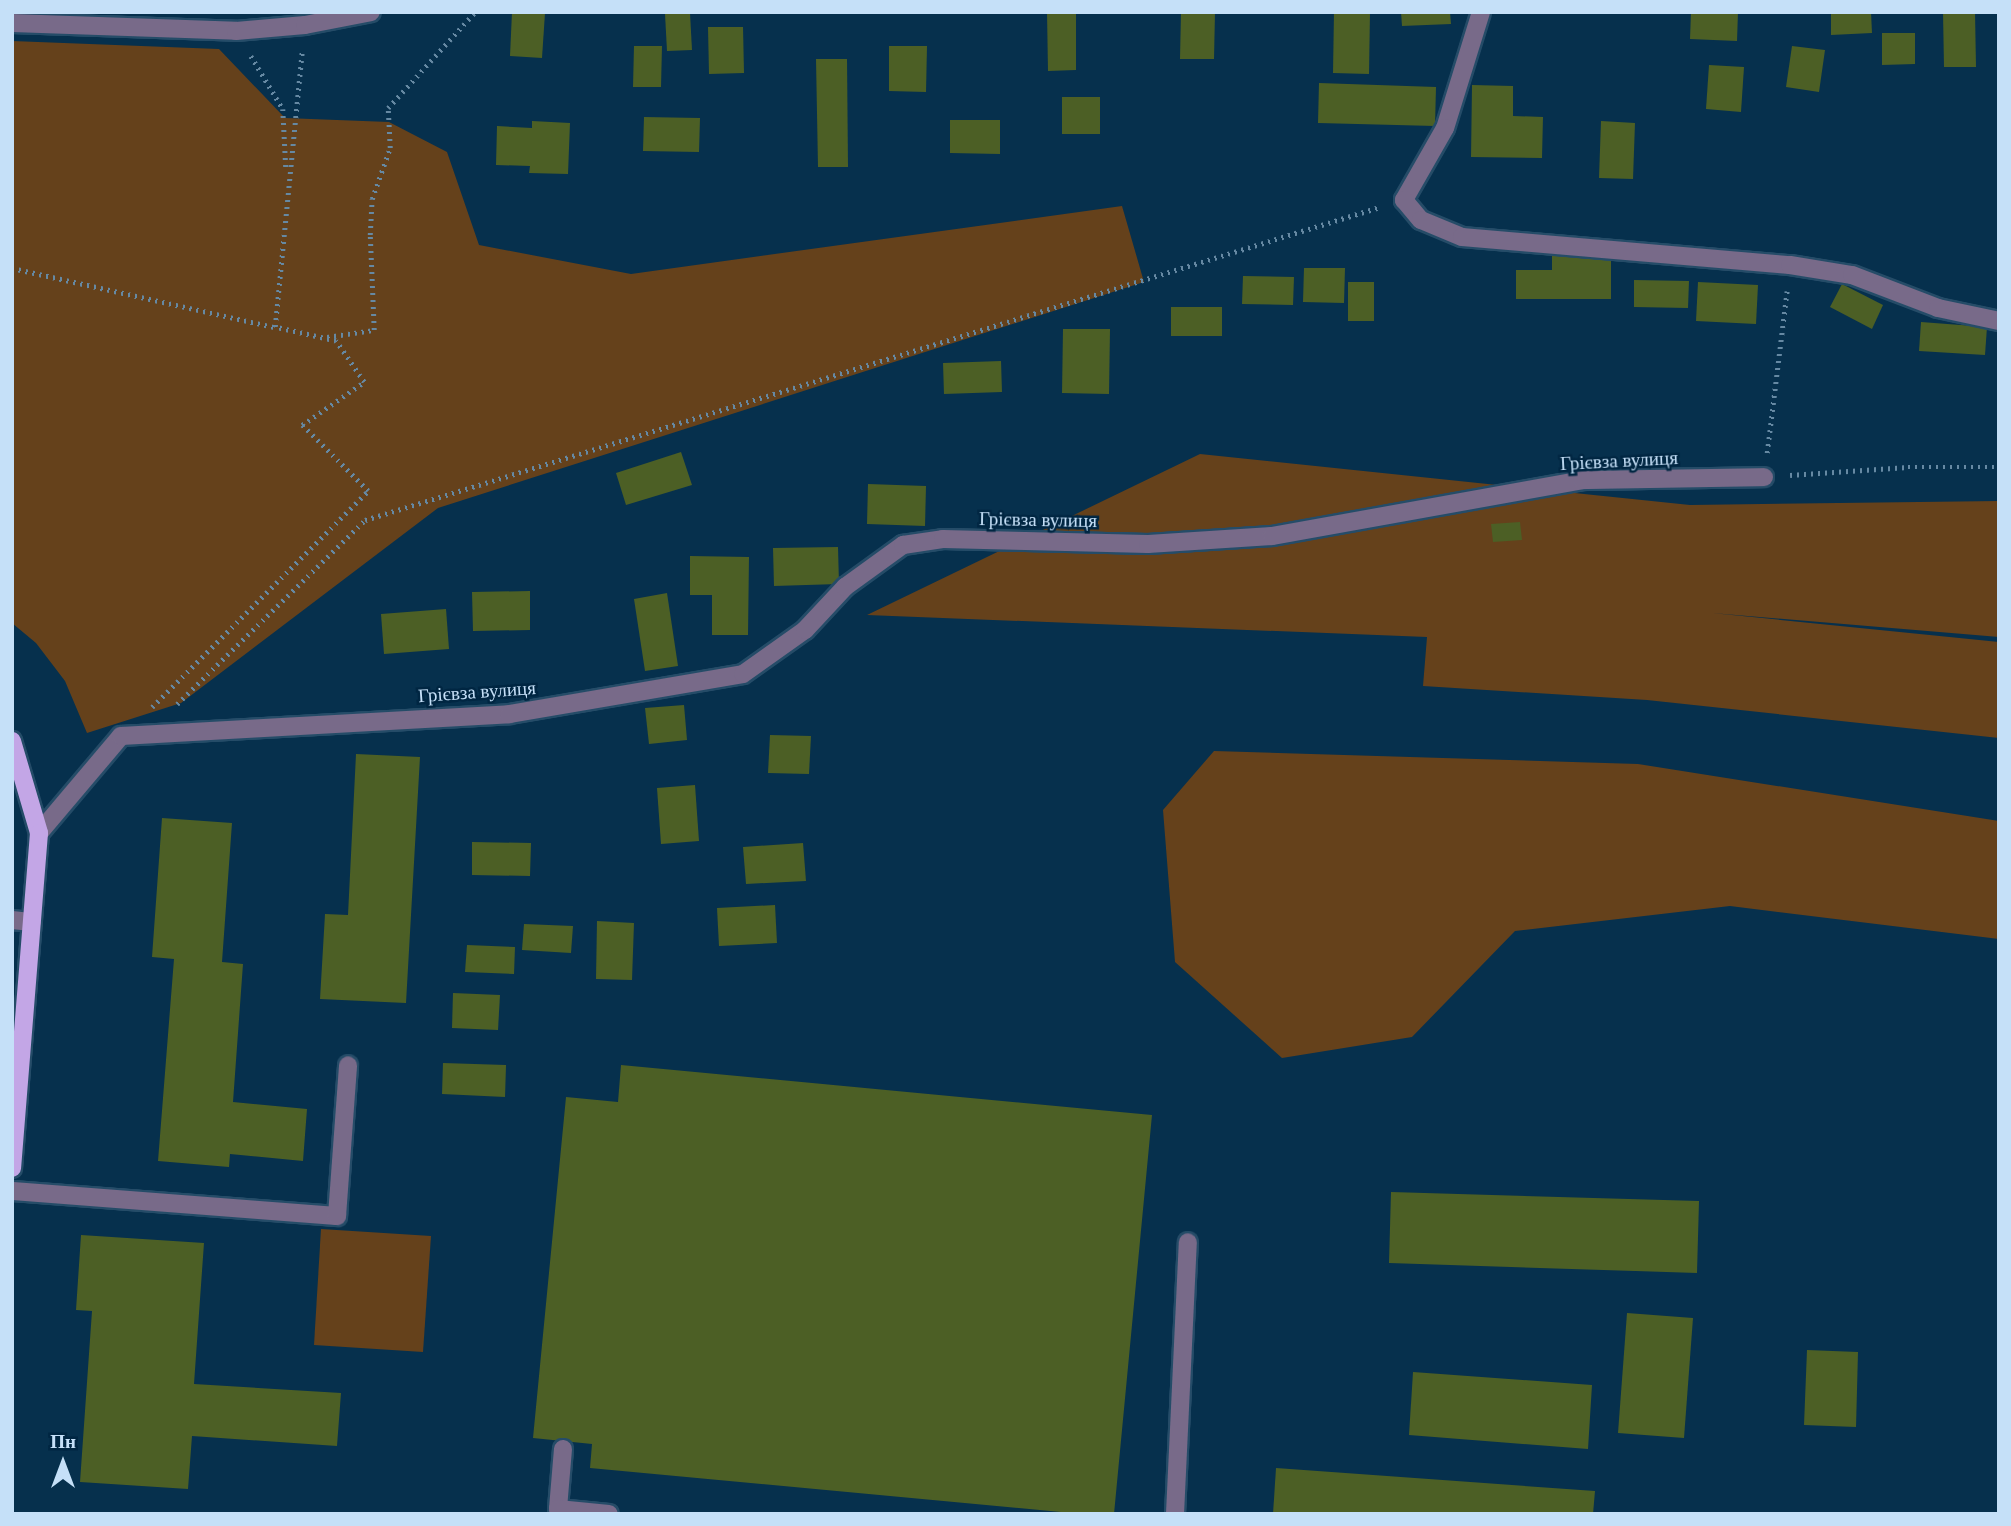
<!DOCTYPE html>
<html>
<head>
<meta charset="utf-8">
<style>
  body { margin:0 }
  #map { position:relative; width:2011px; height:1526px; overflow:hidden; background:#06304d; font-family:Georgia,serif }
  div>[style] { position:absolute }
  .green>* { inset:0; background:#65411b }
  .building>* { inset:0; background:#4c5f25 }
  .path>* { height:4.5px; margin-top:-2.25px; transform-origin:0; background:repeating-linear-gradient(90deg,#6689a3 0 2px,transparent 0 7px) }
  .roads { filter:drop-shadow(2px 0 #254c68) drop-shadow(-2px 0 #254c68) drop-shadow(0 2px #254c68) drop-shadow(0 -2px #254c68) }
  .minor>* { height:18px; margin:-9px; padding:0 9px; transform-origin:9px; border-radius:9px; background:#786a89 }
  .major>* { height:18px; margin:-9px; padding:0 9px; transform-origin:9px; border-radius:9px; background:#c3a6e6 }
  span { translate:-50% -50%; white-space:nowrap; text-align:center; line-height:1.15; -webkit-text-stroke:5px #002642; paint-order:stroke }
  .street-label { font-size:19px; color:#c5e0f8 }
  .frame { position:absolute; inset:0; border:14px solid #c5e0f8; pointer-events:none }
  .north { position:absolute; left:28px; top:1428px; width:70px; height:70px; -webkit-text-stroke:5px #002642; paint-order:stroke; rotate:0deg; font-size:19px; font-weight:700; line-height:28px; text-align:center; color:#c5e0f8 }
  .north::after { content:''; display:block; margin:auto; width:24px; height:32px; background:#c5e0f8; clip-path:polygon(50% 0,100% 100%,50% 72%,0 100%) }
</style>
</head>
<body>
<div id="map">
  <div class="green">
    <i style="clip-path:polygon(12px 41px,219px 49px,285px 118px,389px 122px,447px 152px,479px 245px,631px 274px,1122px 206px,1144px 282px,438px 508px,181px 703px,87px 733px,65px 681px,36px 643px,12px 623px)"></i>
    <i style="clip-path:polygon(1200px 454px,1690px 505px,1999px 501px,1999px 637px,1712px 613px,1999px 642px,1999px 738px,1647px 700px,1423px 686px,1427px 637px,867px 615px)"></i>
    <i style="clip-path:polygon(1214px 751px,1638px 764px,1999px 821px,1999px 939px,1730px 906px,1515px 931px,1412px 1037px,1282px 1058px,1175px 962px,1163px 810px)"></i>
    <i style="clip-path:polygon(321px 1229px,431px 1236px,423px 1352px,314px 1345px)"></i>
  </div>
  <div class="building">
    <i style="clip-path:polygon(512px 12px,545px 13px,542px 58px,510px 56px)"></i>
    <i style="clip-path:polygon(1047px 12px,1076px 12px,1076px 70px,1048px 71px)"></i>
    <i style="clip-path:polygon(1181px 12px,1215px 12px,1214px 59px,1180px 59px)"></i>
    <i style="clip-path:polygon(1334px 12px,1370px 12px,1369px 74px,1333px 73px)"></i>
    <i style="clip-path:polygon(1401px 12px,1450px 12px,1451px 24px,1402px 26px)"></i>
    <i style="clip-path:polygon(1691px 12px,1738px 12px,1737px 41px,1690px 39px)"></i>
    <i style="clip-path:polygon(1831px 12px,1871px 12px,1872px 33px,1831px 35px)"></i>
    <i style="clip-path:polygon(1943px 12px,1975px 12px,1976px 67px,1944px 67px)"></i>
    <i style="clip-path:polygon(690px 13px,692px 50px,667px 51px,665px 14px)"></i>
    <i style="clip-path:polygon(708px 27px,743px 27px,744px 73px,709px 74px)"></i>
    <i style="clip-path:polygon(1882px 33px,1915px 33px,1915px 64px,1882px 65px)"></i>
    <i style="clip-path:polygon(634px 46px,662px 46px,661px 87px,633px 87px)"></i>
    <i style="clip-path:polygon(889px 46px,927px 46px,926px 92px,889px 91px)"></i>
    <i style="clip-path:polygon(1792px 46px,1825px 50px,1819px 92px,1786px 87px)"></i>
    <i style="clip-path:polygon(816px 59px,847px 59px,848px 167px,818px 167px)"></i>
    <i style="clip-path:polygon(1709px 65px,1744px 67px,1741px 112px,1706px 109px)"></i>
    <i style="clip-path:polygon(1319px 83px,1436px 87px,1435px 126px,1318px 123px)"></i>
    <i style="clip-path:polygon(1472px 85px,1513px 86px,1513px 116px,1543px 117px,1542px 158px,1471px 157px)"></i>
    <i style="clip-path:polygon(1062px 97px,1100px 97px,1100px 134px,1062px 134px)"></i>
    <i style="clip-path:polygon(644px 117px,700px 118px,699px 152px,643px 151px)"></i>
    <i style="clip-path:polygon(950px 120px,1000px 120px,1000px 154px,950px 153px)"></i>
    <i style="clip-path:polygon(532px 121px,570px 123px,568px 174px,529px 173px,530px 166px,496px 165px,497px 126px,532px 128px)"></i>
    <i style="clip-path:polygon(1601px 121px,1635px 123px,1633px 179px,1599px 178px)"></i>
    <i style="clip-path:polygon(1552px 256px,1611px 256px,1611px 299px,1516px 299px,1516px 270px,1552px 270px)"></i>
    <i style="clip-path:polygon(1304px 268px,1345px 268px,1344px 303px,1303px 302px)"></i>
    <i style="clip-path:polygon(1243px 276px,1294px 277px,1293px 305px,1242px 304px)"></i>
    <i style="clip-path:polygon(1634px 280px,1689px 281px,1688px 308px,1634px 307px)"></i>
    <i style="clip-path:polygon(1348px 282px,1374px 282px,1374px 321px,1348px 321px)"></i>
    <i style="clip-path:polygon(1698px 282px,1758px 285px,1756px 324px,1696px 321px)"></i>
    <i style="clip-path:polygon(1842px 284px,1883px 305px,1872px 329px,1830px 307px)"></i>
    <i style="clip-path:polygon(1171px 307px,1222px 307px,1222px 336px,1171px 336px)"></i>
    <i style="clip-path:polygon(1921px 322px,1987px 327px,1985px 355px,1919px 351px)"></i>
    <i style="clip-path:polygon(1063px 329px,1110px 329px,1109px 394px,1062px 393px)"></i>
    <i style="clip-path:polygon(1001px 361px,1002px 392px,944px 394px,943px 363px)"></i>
    <i style="clip-path:polygon(681px 452px,692px 485px,626px 505px,616px 473px)"></i>
    <i style="clip-path:polygon(868px 484px,926px 486px,925px 526px,867px 524px)"></i>
    <i style="clip-path:polygon(1520px 522px,1522px 540px,1493px 542px,1491px 524px)"></i>
    <i style="clip-path:polygon(838px 547px,839px 584px,774px 586px,773px 548px)"></i>
    <i style="clip-path:polygon(690px 556px,749px 557px,748px 635px,712px 635px,712px 595px,690px 595px)"></i>
    <i style="clip-path:polygon(530px 591px,530px 630px,473px 631px,472px 592px)"></i>
    <i style="clip-path:polygon(667px 593px,678px 666px,645px 671px,634px 599px)"></i>
    <i style="clip-path:polygon(446px 609px,449px 649px,384px 654px,381px 614px)"></i>
    <i style="clip-path:polygon(684px 705px,687px 740px,649px 744px,645px 708px)"></i>
    <i style="clip-path:polygon(770px 735px,811px 736px,809px 774px,768px 773px)"></i>
    <i style="clip-path:polygon(356px 754px,420px 757px,406px 1003px,320px 999px,325px 914px,348px 915px)"></i>
    <i style="clip-path:polygon(695px 785px,699px 841px,661px 844px,657px 788px)"></i>
    <i style="clip-path:polygon(162px 818px,232px 823px,222px 962px,243px 964px,233px 1102px,307px 1109px,303px 1161px,230px 1154px,229px 1167px,158px 1161px,174px 959px,152px 957px)"></i>
    <i style="clip-path:polygon(472px 842px,531px 843px,530px 876px,472px 875px)"></i>
    <i style="clip-path:polygon(803px 843px,806px 881px,746px 884px,743px 847px)"></i>
    <i style="clip-path:polygon(775px 905px,777px 943px,719px 946px,717px 908px)"></i>
    <i style="clip-path:polygon(597px 921px,634px 923px,632px 980px,596px 979px)"></i>
    <i style="clip-path:polygon(524px 924px,573px 926px,571px 953px,522px 950px)"></i>
    <i style="clip-path:polygon(467px 945px,515px 947px,514px 974px,465px 972px)"></i>
    <i style="clip-path:polygon(453px 993px,500px 995px,498px 1030px,452px 1028px)"></i>
    <i style="clip-path:polygon(443px 1063px,506px 1065px,505px 1097px,442px 1094px)"></i>
    <i style="clip-path:polygon(621px 1065px,1152px 1115px,1114px 1514px,1082px 1514px,590px 1468px,592px 1444px,533px 1438px,566px 1097px,618px 1102px)"></i>
    <i style="clip-path:polygon(1391px 1192px,1699px 1201px,1697px 1273px,1389px 1263px)"></i>
    <i style="clip-path:polygon(81px 1235px,204px 1243px,194px 1384px,341px 1393px,337px 1446px,192px 1436px,188px 1489px,80px 1482px,92px 1311px,76px 1310px)"></i>
    <i style="clip-path:polygon(1627px 1313px,1693px 1318px,1684px 1438px,1618px 1433px)"></i>
    <i style="clip-path:polygon(1807px 1350px,1858px 1352px,1856px 1427px,1804px 1425px)"></i>
    <i style="clip-path:polygon(1413px 1372px,1592px 1385px,1588px 1449px,1409px 1435px)"></i>
    <i style="clip-path:polygon(1276px 1468px,1595px 1491px,1593px 1514px,1273px 1514px)"></i>
  </div>
  <div class="path">
    <i style="left:251px;top:56px;width:62px;rotate:58.9deg"></i>
    <i style="left:283px;top:109px;width:59px;rotate:87.1deg"></i>
    <i style="left:12px;top:268px;width:269px;rotate:12.7deg"></i>
    <i style="left:327px;top:337px;width:48px;rotate:-8.5deg"></i>
    <i style="left:374px;top:330px;width:95px;rotate:-92.4deg"></i>
    <i style="left:370px;top:235px;width:36px;rotate:-87deg"></i>
    <i style="left:372px;top:199px;width:54px;rotate:-70.6deg"></i>
    <i style="left:390px;top:148px;width:40px;rotate:-92.9deg"></i>
    <i style="left:388px;top:108px;width:130px;rotate:-47.8deg"></i>
    <i style="left:1767px;top:453px;width:163px;rotate:-83deg"></i>
    <i style="left:1790px;top:475px;width:118px;rotate:-3.9deg"></i>
    <i style="left:1908px;top:467px;width:91px"></i>
    <i style="left:177px;top:704px;width:263px;rotate:-44.4deg"></i>
    <i style="left:365px;top:520px;width:1062px;rotate:-17.14deg"></i>
    <i style="left:152px;top:707px;width:305px;rotate:-45deg"></i>
    <i style="left:368px;top:491px;width:93px;rotate:-135deg"></i>
    <i style="left:302px;top:425px;width:75px;rotate:-34.7deg"></i>
    <i style="left:364px;top:382px;width:50px;rotate:-124.3deg"></i>
    <i style="left:336px;top:341px;width:63px;rotate:-167.1deg"></i>
    <i style="left:275px;top:327px;width:278px;rotate:-84.4deg"></i>
  </div>
  <div class="roads">
    <div class="minor">
      <i style="left:1481px;top:12px;width:121px;rotate:107.2deg"></i>
      <i style="left:1445px;top:128px;width:83px;rotate:119.7deg"></i>
      <i style="left:1404px;top:200px;width:26px;rotate:50deg"></i>
      <i style="left:1421px;top:220px;width:44px;rotate:22.5deg"></i>
      <i style="left:1462px;top:237px;width:329px;rotate:4.9deg"></i>
      <i style="left:1790px;top:265px;width:63px;rotate:9.2deg"></i>
      <i style="left:1852px;top:275px;width:92px;rotate:21deg"></i>
      <i style="left:1938px;top:308px;width:62px;rotate:12deg"></i>
      <i style="left:12px;top:23px;width:224px;rotate:2deg"></i>
      <i style="left:236px;top:31px;width:69px;rotate:-5deg"></i>
      <i style="left:305px;top:25px;width:67px;rotate:-11.1deg"></i>
      <i style="left:39px;top:833px;width:127px;rotate:-49.8deg"></i>
      <i style="left:121px;top:736px;width:389px;rotate:-3.2deg"></i>
      <i style="left:509px;top:714px;width:237px;rotate:-9.7deg"></i>
      <i style="left:743px;top:674px;width:76px;rotate:-35.4deg"></i>
      <i style="left:805px;top:630px;width:59px;rotate:-47.1deg"></i>
      <i style="left:845px;top:587px;width:72px;rotate:-35.9deg"></i>
      <i style="left:903px;top:545px;width:40px;rotate:-8.5deg"></i>
      <i style="left:943px;top:539px;width:205px;rotate:1.4deg"></i>
      <i style="left:1148px;top:544px;width:124px;rotate:-3.7deg"></i>
      <i style="left:1272px;top:536px;width:315px;rotate:-10.2deg"></i>
      <i style="left:1582px;top:480px;width:182px;rotate:-0.9deg"></i>
      <i style="left:12px;top:920px;width:20px;rotate:6deg"></i>
      <i style="left:12px;top:1191px;width:326px;rotate:4.4deg"></i>
      <i style="left:337px;top:1216px;width:151px;rotate:-85.8deg"></i>
      <i style="left:563px;top:1449px;width:60px;rotate:94.8deg"></i>
      <i style="left:558px;top:1509px;width:51px;rotate:5.6deg"></i>
      <i style="left:1175px;top:1514px;width:272px;rotate:-87.3deg"></i>
    </div>
    <div class="major">
      <i style="left:12px;top:741px;width:96px;rotate:73.6deg"></i>
      <i style="left:39px;top:833px;width:336px;rotate:94.6deg"></i>
    </div>
  </div>
  <div class="street-label">
    <span style="left:1619px;top:461px;rotate:-3deg">Грієвза вулиця</span>
    <span style="left:1038px;top:520px;rotate:1deg">Грієвза вулиця</span>
    <span style="left:477px;top:692px;rotate:-4deg">Грієвза вулиця</span>
  </div>
  <div class="frame"></div>
  <div class="north">Пн</div>
</div>
</body>
</html>
